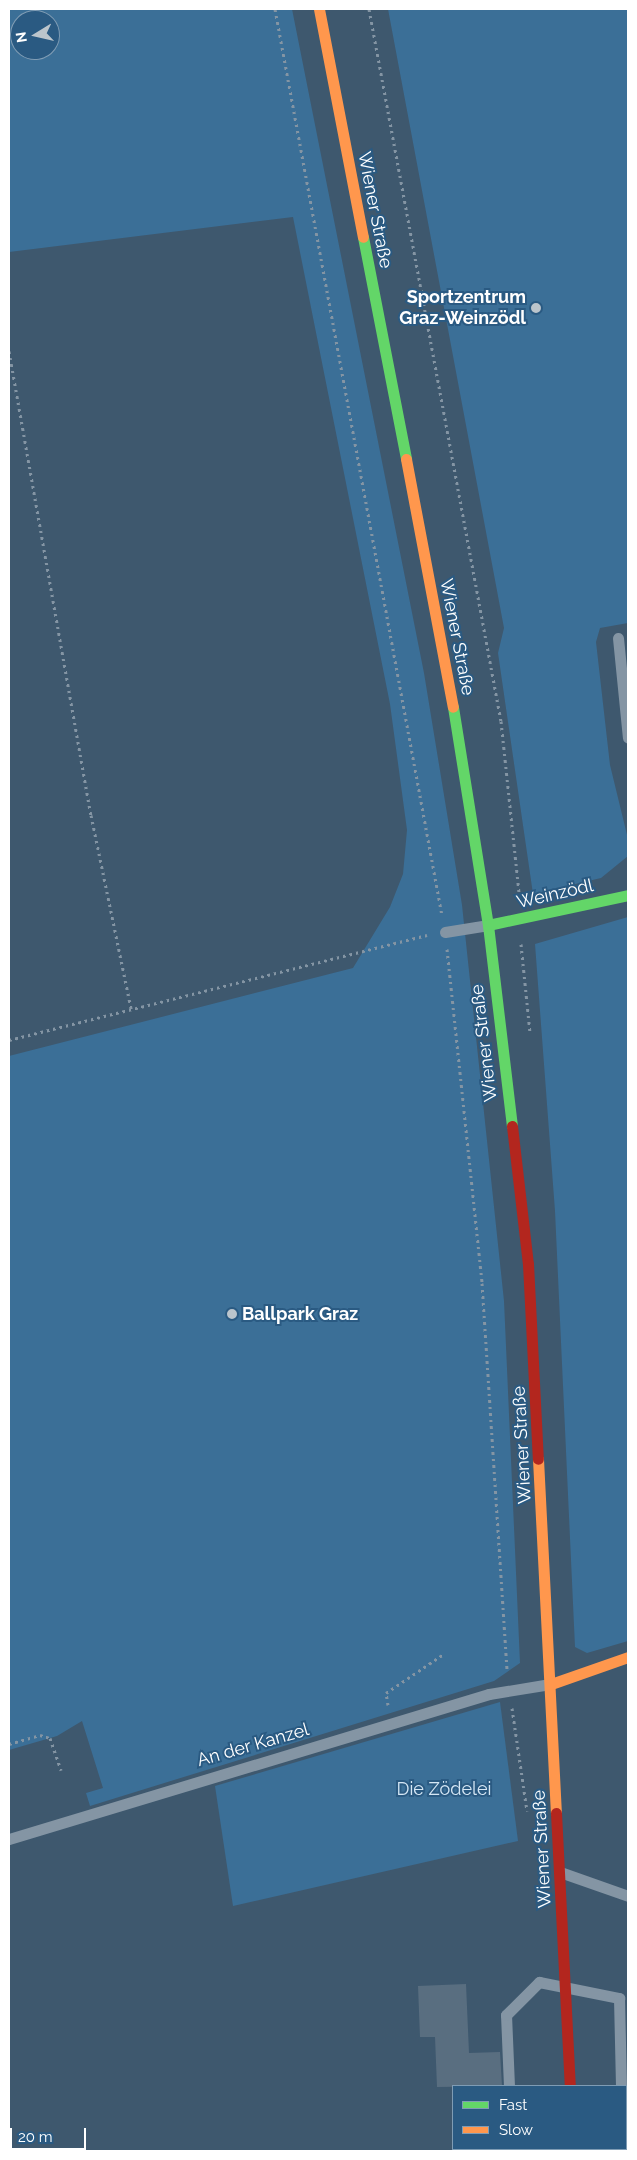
<!DOCTYPE html>
<html>
<head>
<meta charset="utf-8">
<style>
  body { margin:0 }
  #map { position:relative; width:637px; height:2160px; overflow:hidden; background:#3e586e; font-family:Raleway,sans-serif }
  div>[style] { position:absolute }
  .green>* { inset:0; background:#3b6f97 }
  .building>* { inset:0; background:#596e80 }
  .path>* { height:3px; margin-top:-1.5px; transform-origin:0; background:repeating-linear-gradient(90deg,#8495a4 0 2.5px,transparent 0 6.5px) }
  .lane>* { height:11px; margin:-5.5px; padding:0 5.5px; transform-origin:5.5px; border-radius:5.5px; background:#8495a4 }
  .fast>* { height:11px; margin:-5.5px; padding:0 5.5px; transform-origin:5.5px; border-radius:5.5px; background:#63d668 }
  .slow>* { height:11px; margin:-5.5px; padding:0 5.5px; transform-origin:5.5px; border-radius:5.5px; background:#ff974d }
  .jam>* { height:11px; margin:-5.5px; padding:0 5.5px; transform-origin:5.5px; border-radius:5.5px; background:#b3261e }
  .dots>* { width:14px; height:14px; translate:-50% -50%; box-sizing:border-box; border:2px solid #2a5a82; border-radius:50% }
  span { translate:-50% -50%; white-space:nowrap; text-align:center; line-height:1.15; -webkit-text-stroke:4px #2a5a82; paint-order:stroke }
  .street-label { font-size:18px; color:#fff }
  .poi-label { font-size:18px; color:#fff; font-weight:700 }
  .right { translate:-100% -50%; text-align:right }
  .left { translate:0 -50%; text-align:left }
  .park-label { font-size:18px; color:#d5e7f5 }
  .frame { position:absolute; inset:0; border:10px solid #fff; pointer-events:none }
  .legend { position:absolute; left:452px; top:2085px; width:175px; height:65px; box-sizing:border-box; background:#2a5a82; border:1px solid #7f9cb4; margin:0; padding:6px 9px; list-style:none; font-size:15px; color:#fff }
  .legend li { display:flex; align-items:center; gap:10px; height:25px }
  .legend b { width:25px; border:1px solid #7f9cb4 }
  .north { position:absolute; left:10px; top:10px; width:50px; height:50px; box-sizing:border-box; background:#2a5a82; border:1px solid #7f9cb4; border-radius:50%; rotate:261deg; font-size:14px; font-weight:700; line-height:20px; text-align:center; color:#fff }
  .north::after { content:''; display:block; margin:auto; width:18px; height:22px; background:#bbc5cc; clip-path:polygon(50% 0,100% 100%,50% 72%,0 100%) }
  .scale { position:absolute; left:10px; top:2128px; width:76px; height:22px; box-sizing:border-box; border:2px solid #fff; border-top:0; padding-left:6px; font-size:15px; line-height:18px; white-space:nowrap; color:#fff; -webkit-text-stroke:4px #2a5a82; paint-order:stroke }
</style>
</head>
<body>
<div id="map">
  <div class="green">
    <i style="clip-path:polygon(evenodd,9px 9px,292px 9px,424px 673px,462px 905px,504px 1301px,520px 1663px,494px 1681px,90px 1806px,86px 1793px,103px 1788px,82px 1721px,57px 1736px,9px 1750px,9px 1056px,353px 968px,390px 907px,403px 874px,407px 830px,390px 704px,293px 217px,9px 252px,9px 9px,20px 20px,50px 20px,50px 50px,20px 50px,20px 20px)"></i>
    <i style="clip-path:polygon(388px 9px,628px 9px,628px 623px,600px 628px,596px 642px,610px 765px,628px 839px,628px 856px,601px 878px,533px 894px,498px 653px,504px 628px)"></i>
    <i style="clip-path:polygon(628px 917px,628px 1641px,587px 1653px,575px 1647px,555px 1211px,535px 944px)"></i>
    <i style="clip-path:polygon(500px 1702px,518px 1841px,233px 1906px,215px 1786px)"></i>
  </div>
  <div class="building">
    <i style="clip-path:polygon(466px 1984px,469px 2053px,500px 2052px,502px 2086px,437px 2087px,435px 2037px,420px 2037px,418px 1986px)"></i>
  </div>
  <div class="path">
    <i style="left:275px;top:9px;width:921px;rotate:79.56deg"></i>
    <i style="left:369px;top:9px;width:724px;rotate:79.5deg"></i>
    <i style="left:501px;top:721px;width:172px;rotate:84deg"></i>
    <i style="left:9px;top:351px;width:471px;rotate:80deg"></i>
    <i style="left:91px;top:815px;width:198px;rotate:78.3deg"></i>
    <i style="left:521px;top:944px;width:88px;rotate:84.2deg"></i>
    <i style="left:447px;top:949px;width:336px;rotate:84deg"></i>
    <i style="left:482px;top:1283px;width:390px;rotate:86.3deg"></i>
    <i style="left:9px;top:1040px;width:431px;rotate:-14.1deg"></i>
    <i style="left:388px;top:1705px;width:12px;rotate:-99deg"></i>
    <i style="left:386px;top:1693px;width:71px;rotate:-34.1deg"></i>
    <i style="left:512px;top:1708px;width:104px;rotate:81.7deg"></i>
    <i style="left:9px;top:1744px;width:32px;rotate:-16deg"></i>
    <i style="left:40px;top:1735px;width:10px;rotate:17deg"></i>
    <i style="left:50px;top:1738px;width:34px;rotate:71deg"></i>
  </div>
  <div class="lane">
    <i style="left:618px;top:638px;width:100px;rotate:84.3deg"></i>
    <i style="left:445px;top:932px;width:44px;rotate:-9.2deg"></i>
    <i style="left:9px;top:1839px;width:501px;rotate:-16.81deg"></i>
    <i style="left:489px;top:1694px;width:62px;rotate:-9.3deg"></i>
    <i style="left:560px;top:1872px;width:72px;rotate:19.4deg"></i>
    <i style="left:509px;top:2086px;width:71px;rotate:-92.4deg"></i>
    <i style="left:506px;top:2015px;width:47px;rotate:-45deg"></i>
    <i style="left:539px;top:1982px;width:82px;rotate:11.3deg"></i>
    <i style="left:619px;top:1998px;width:88px;rotate:88.7deg"></i>
    <i style="left:534px;top:2149px;width:3px;rotate:45deg"></i>
    <i style="left:622px;top:2149px;width:2px;rotate:90deg"></i>
  </div>
  <div class="fast">
    <i style="left:363px;top:237px;width:226px;rotate:79deg"></i>
    <i style="left:453px;top:707px;width:221px;rotate:80.9deg"></i>
    <i style="left:488px;top:925px;width:202px;rotate:83.2deg"></i>
    <i style="left:488px;top:925px;width:143px;rotate:-12.1deg"></i>
  </div>
  <div class="slow">
    <i style="left:319px;top:9px;width:232px;rotate:79.1deg"></i>
    <i style="left:406px;top:459px;width:252px;rotate:79.3deg"></i>
    <i style="left:538px;top:1459px;width:354px;rotate:87.1deg"></i>
    <i style="left:551px;top:1684px;width:82px;rotate:-19.3deg"></i>
    <i style="left:572px;top:2149px;width:2px;rotate:63deg"></i>
  </div>
  <div class="jam">
    <i style="left:512px;top:1126px;width:139px;rotate:83.4deg"></i>
    <i style="left:528px;top:1264px;width:195px;rotate:87.1deg"></i>
    <i style="left:556px;top:1813px;width:273px;rotate:87.1deg"></i>
  </div>
  <div class="dots">
    <i style="left:536px;top:308px;background:#bbc5cc"></i>
    <i style="left:232px;top:1314px;background:#bbc5cc"></i>
  </div>
  <div class="street-label">
    <span style="left:375px;top:210px;rotate:79deg">Wiener Straße</span>
    <span style="left:457px;top:637px;rotate:79deg">Wiener Straße</span>
    <span style="left:555px;top:894px;rotate:-13deg">Weinzödl</span>
    <span style="left:484px;top:1043px;rotate:-97deg">Wiener Straße</span>
    <span style="left:522px;top:1445px;rotate:-93deg">Wiener Straße</span>
    <span style="left:253px;top:1745px;rotate:-16deg">An der Kanzel</span>
    <span style="left:542px;top:1849px;rotate:-93deg">Wiener Straße</span>
  </div>
  <div class="poi-label">
    <span class="right" style="left:526px;top:308px">Sportzentrum<br>Graz-Weinzödl</span>
    <span class="left" style="left:242px;top:1314px">Ballpark Graz</span>
  </div>
  <div class="park-label">
    <span style="left:444px;top:1789px">Die Zödelei</span>
  </div>
  <div class="frame"></div>
  <ul class="legend">
  <li><b style="height:6px;background:#63d668"></b>Fast</li>
  <li><b style="height:6px;background:#ff974d"></b>Slow</li>
  </ul>
  <div class="north">N</div>
  <div class="scale">20 m</div>
</div>
</body>
</html>
